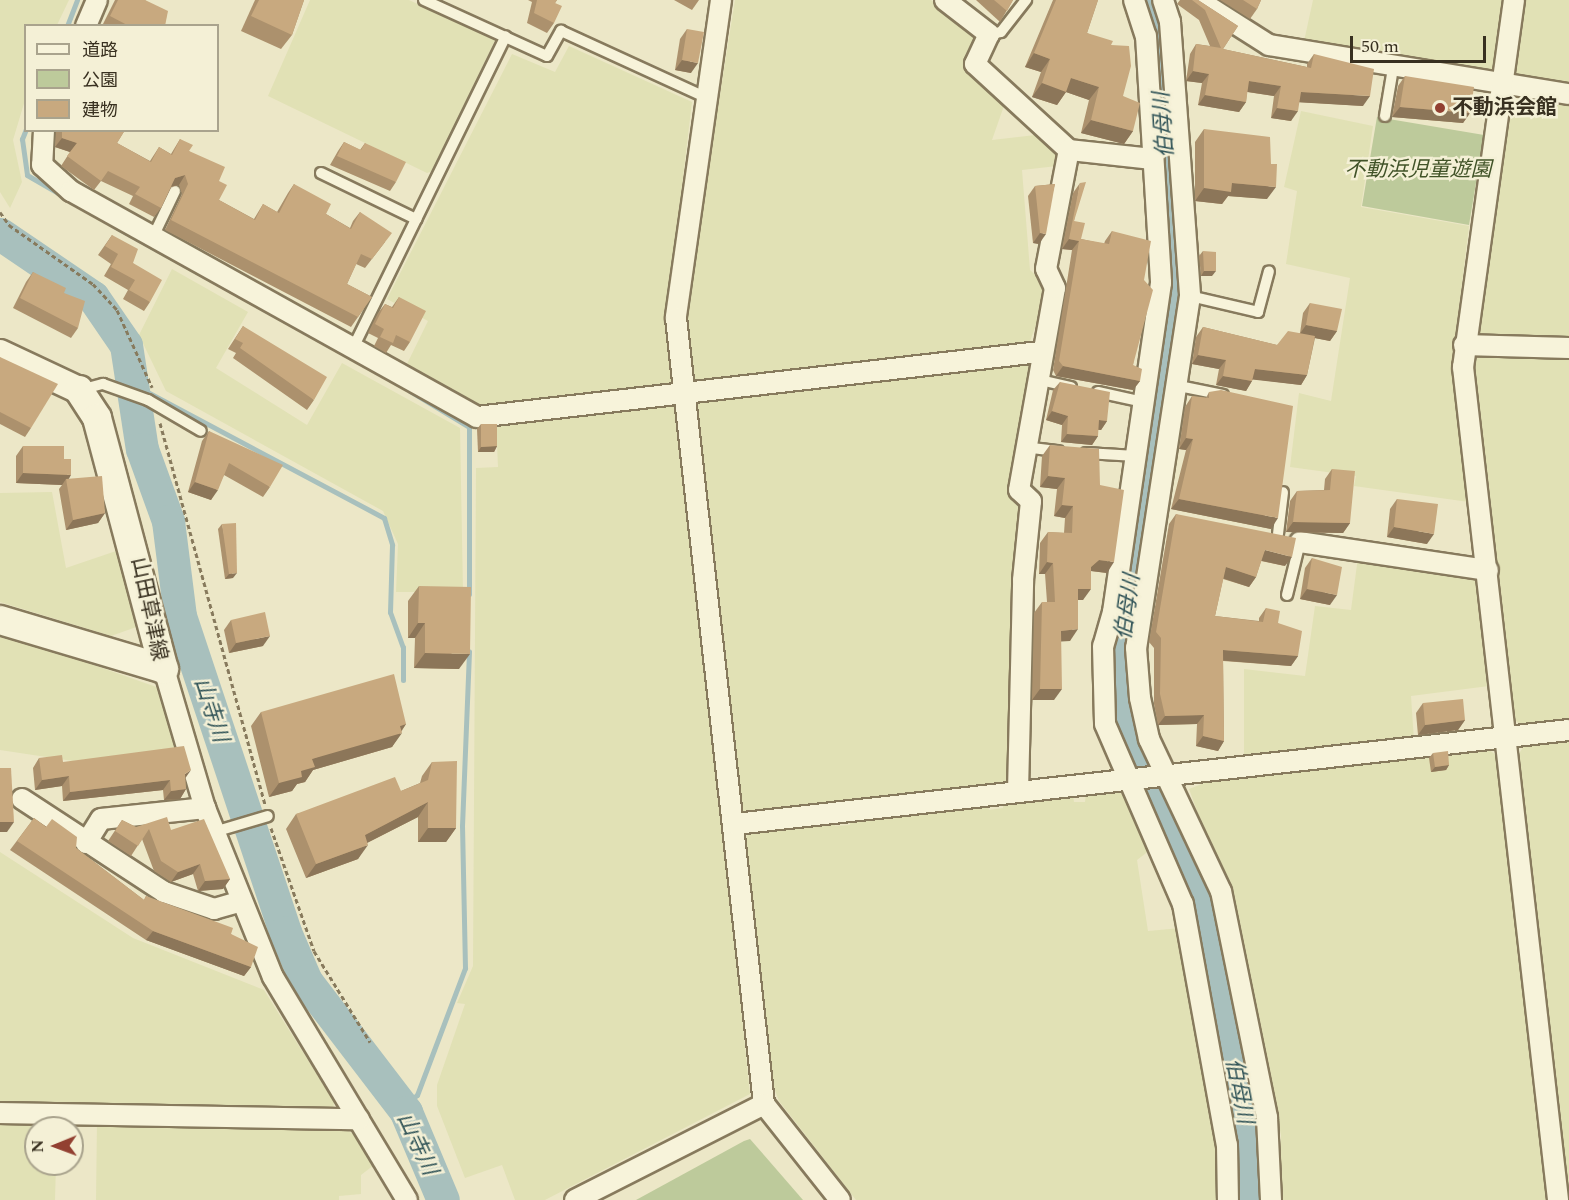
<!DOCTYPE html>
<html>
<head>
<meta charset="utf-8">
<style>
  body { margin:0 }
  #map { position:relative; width:1569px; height:1200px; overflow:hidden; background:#ece7c7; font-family:Spectral,"Noto Sans JP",serif }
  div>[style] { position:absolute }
  .farmland>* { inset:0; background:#e1e1b5 }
  .green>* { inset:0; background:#bdca9b }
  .stream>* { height:5px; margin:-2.5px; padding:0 2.5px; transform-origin:2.5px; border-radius:2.5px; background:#a8c0bd }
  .river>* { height:33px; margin:-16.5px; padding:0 16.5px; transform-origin:16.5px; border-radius:16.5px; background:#a8c0bd }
  .path>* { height:3px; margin-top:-1.5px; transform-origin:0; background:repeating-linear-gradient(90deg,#877a5d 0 4.5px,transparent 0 7.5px) }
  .roads { filter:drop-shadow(2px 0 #877a5d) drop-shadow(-2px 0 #877a5d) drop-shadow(0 2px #877a5d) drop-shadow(0 -2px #877a5d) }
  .service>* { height:10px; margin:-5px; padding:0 5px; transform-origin:5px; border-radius:5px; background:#f7f3da }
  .minor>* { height:20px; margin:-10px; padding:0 10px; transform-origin:10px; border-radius:10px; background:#f7f3da }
  .tertiary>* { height:26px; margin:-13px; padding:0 13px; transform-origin:13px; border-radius:13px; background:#f7f3da }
  .secondary>* { height:28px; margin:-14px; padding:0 14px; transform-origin:14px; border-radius:14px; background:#f7f3da }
  .wall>* { inset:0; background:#ac916d }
  .shaded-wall>* { inset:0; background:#8c7659 }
  .building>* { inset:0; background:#c8a97f }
  .dots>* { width:16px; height:16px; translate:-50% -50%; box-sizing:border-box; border:3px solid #f4f0d6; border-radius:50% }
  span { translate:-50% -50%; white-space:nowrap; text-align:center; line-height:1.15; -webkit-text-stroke:5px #f4f0d6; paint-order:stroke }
  .poi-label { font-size:21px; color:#383020; font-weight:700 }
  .left { translate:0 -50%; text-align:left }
  .park-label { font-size:21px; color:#415328; font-style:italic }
  .street-label { font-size:21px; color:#383020 }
  .water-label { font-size:22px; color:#305357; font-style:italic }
  .legend { position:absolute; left:24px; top:24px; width:195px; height:108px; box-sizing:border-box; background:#f4f0d6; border:2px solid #a9a38d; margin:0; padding:8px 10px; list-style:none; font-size:18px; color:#383020 }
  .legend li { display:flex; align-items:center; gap:12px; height:30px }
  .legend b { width:30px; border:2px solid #a9a38d }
  .north { position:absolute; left:24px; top:1116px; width:60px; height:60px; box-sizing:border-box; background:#f4f0d6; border:2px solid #a9a38d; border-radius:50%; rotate:269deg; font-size:16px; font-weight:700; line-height:24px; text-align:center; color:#383020 }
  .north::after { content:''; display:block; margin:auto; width:21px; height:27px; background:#924031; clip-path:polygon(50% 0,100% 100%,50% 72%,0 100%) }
  .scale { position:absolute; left:1350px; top:36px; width:136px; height:27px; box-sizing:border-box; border:3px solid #383020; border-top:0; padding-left:8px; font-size:18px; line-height:21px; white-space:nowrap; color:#383020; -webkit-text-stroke:4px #f4f0d6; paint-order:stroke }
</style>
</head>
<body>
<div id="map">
  <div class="farmland">
    <i style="clip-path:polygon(0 0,69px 0,57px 25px,26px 26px,25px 100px,13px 140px,22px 182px,10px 208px,0 192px)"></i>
    <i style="clip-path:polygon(310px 0,409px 0,495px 40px,433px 171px,427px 173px,268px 96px)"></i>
    <i style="clip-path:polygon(735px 0,931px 0,970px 25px,979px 38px,971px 61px,1006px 100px,992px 140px,1044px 134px,1058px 151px,1057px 166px,1022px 170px,1030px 270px,1049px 288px,1028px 347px,698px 384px,694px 380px,685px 315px)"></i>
    <i style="clip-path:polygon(1313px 0,1505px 0,1494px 72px,1303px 46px)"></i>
    <i style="clip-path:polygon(1523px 0,1569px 0,1569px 89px,1511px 77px)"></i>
    <i style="clip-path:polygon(569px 46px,692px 102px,666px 320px,673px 384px,479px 409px,405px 368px,428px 321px,387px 299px,512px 54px,555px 72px)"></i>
    <i style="clip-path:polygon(1509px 98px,1569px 106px,1569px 343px,1477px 338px)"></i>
    <i style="clip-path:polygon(1301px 111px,1373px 126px,1361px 207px,1469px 226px,1454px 348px,1469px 502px,1354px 486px,1356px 476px,1290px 467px,1299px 393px,1331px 401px,1350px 278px,1286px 264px,1297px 191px,1284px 187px)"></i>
    <i style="clip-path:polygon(172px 269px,248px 312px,216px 368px,307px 425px,342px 363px,460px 428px,463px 592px,396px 592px,398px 544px,383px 511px,166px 391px,139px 335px)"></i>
    <i style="clip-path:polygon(1480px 354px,1569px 357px,1569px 723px,1524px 727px,1511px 717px,1473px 363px)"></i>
    <i style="clip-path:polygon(1029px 361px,1013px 493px,1024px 508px,1008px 788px,749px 816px,741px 809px,695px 403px,699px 397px)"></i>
    <i style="clip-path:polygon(672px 401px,679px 417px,750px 1094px,545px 1200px,515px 1200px,502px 1165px,465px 1178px,437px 1106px,437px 1085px,465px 1004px,457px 1003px,473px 966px,476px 468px,498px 467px,496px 421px)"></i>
    <i style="clip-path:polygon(52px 492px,66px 568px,122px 549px,142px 625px,111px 636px,0 602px,0 493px)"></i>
    <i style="clip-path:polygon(1358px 557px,1478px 577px,1489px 686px,1411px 696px,1414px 741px,1244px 760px,1244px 669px,1305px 676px,1315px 606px,1351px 610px)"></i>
    <i style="clip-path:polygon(0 632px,162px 689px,180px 750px,73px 761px,0 750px)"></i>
    <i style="clip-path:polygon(1569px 738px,1569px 1200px,1564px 1200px,1516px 759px,1526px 742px)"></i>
    <i style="clip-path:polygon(1487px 748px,1498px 757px,1546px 1200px,1278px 1200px,1281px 1135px,1248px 978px,1227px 892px,1189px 789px,1212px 780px)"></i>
    <i style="clip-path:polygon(1117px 791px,1126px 797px,1150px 850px,1137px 860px,1148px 931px,1181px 928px,1218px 1150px,1220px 1200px,856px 1200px,779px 1101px,773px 1085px,746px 837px,753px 829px,834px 819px,835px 826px,850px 825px,850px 818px,987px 801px,989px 810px,1003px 808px,1003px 800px,1073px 795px,1074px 802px,1085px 802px,1086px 793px)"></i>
    <i style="clip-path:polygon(0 852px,133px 938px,264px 990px,334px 1102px,333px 1112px,0 1107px)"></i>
    <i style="clip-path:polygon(0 1120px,56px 1121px,56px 1128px,36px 1128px,36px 1164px,56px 1164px,55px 1200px,0 1200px)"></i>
    <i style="clip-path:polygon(97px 1121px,337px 1125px,357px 1136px,374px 1165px,361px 1175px,361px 1194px,339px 1196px,339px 1200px,96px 1200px)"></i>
  </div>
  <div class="green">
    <i style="clip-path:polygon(1377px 117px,1484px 135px,1469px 225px,1362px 206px)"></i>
    <i style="clip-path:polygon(750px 1139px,803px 1200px,636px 1200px,744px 1141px)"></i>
  </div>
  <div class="stream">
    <i style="left:67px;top:26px;width:28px;rotate:-69deg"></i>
    <i style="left:26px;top:129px;width:11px;rotate:112deg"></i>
    <i style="left:22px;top:139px;width:36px;rotate:82deg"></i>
    <i style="left:27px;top:175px;width:44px;rotate:30.1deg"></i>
    <i style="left:114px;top:226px;width:246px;rotate:29deg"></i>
    <i style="left:136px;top:386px;width:281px;rotate:28deg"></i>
    <i style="left:384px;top:518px;width:28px;rotate:73deg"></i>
    <i style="left:392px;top:545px;width:67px;rotate:91.7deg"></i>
    <i style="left:390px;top:612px;width:37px;rotate:70deg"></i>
    <i style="left:403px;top:647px;width:33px;rotate:90deg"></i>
    <i style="left:410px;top:391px;width:69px;rotate:31.4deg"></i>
    <i style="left:469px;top:427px;width:167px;rotate:90deg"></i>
    <i style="left:401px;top:1107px;width:20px;rotate:-37deg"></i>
    <i style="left:417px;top:1095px;width:136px;rotate:-69.3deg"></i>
    <i style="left:465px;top:968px;width:142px;rotate:-91.2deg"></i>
    <i style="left:462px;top:826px;width:175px;rotate:-87.7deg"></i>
  </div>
  <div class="river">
    <i style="left:1147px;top:0;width:21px;rotate:61deg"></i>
    <i style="left:1157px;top:18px;width:264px;rotate:85.9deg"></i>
    <i style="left:1176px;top:281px;width:372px;rotate:98.5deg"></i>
    <i style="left:1121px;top:649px;width:36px;rotate:88deg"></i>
    <i style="left:1122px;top:685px;width:33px;rotate:83deg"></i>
    <i style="left:1126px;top:718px;width:174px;rotate:65.9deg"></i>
    <i style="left:1197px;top:877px;width:273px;rotate:78.8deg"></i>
    <i style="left:1250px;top:1145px;width:55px;rotate:90deg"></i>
    <i style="left:0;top:234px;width:112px;rotate:34.1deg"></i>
    <i style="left:93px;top:297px;width:58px;rotate:55.5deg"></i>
    <i style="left:126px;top:345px;width:105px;rotate:81.3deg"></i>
    <i style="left:142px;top:449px;width:77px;rotate:70.1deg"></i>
    <i style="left:168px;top:521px;width:96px;rotate:82.8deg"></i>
    <i style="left:180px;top:616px;width:333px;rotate:71.6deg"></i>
    <i style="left:285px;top:932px;width:53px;rotate:66.8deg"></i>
    <i style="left:306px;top:981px;width:165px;rotate:52.6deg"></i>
    <i style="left:406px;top:1112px;width:95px;rotate:67.2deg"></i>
  </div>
  <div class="path">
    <i style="left:0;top:212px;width:16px;rotate:55deg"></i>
    <i style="left:9px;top:225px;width:103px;rotate:35.1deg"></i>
    <i style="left:93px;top:284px;width:35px;rotate:47deg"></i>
    <i style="left:117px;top:310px;width:85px;rotate:65.6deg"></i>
    <i style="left:160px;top:423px;width:395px;rotate:74.6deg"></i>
    <i style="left:271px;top:828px;width:130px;rotate:70.7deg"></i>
    <i style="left:314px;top:951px;width:107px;rotate:58.4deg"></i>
  </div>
  <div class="roads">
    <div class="service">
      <i style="left:424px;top:0;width:135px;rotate:24.5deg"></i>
      <i style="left:547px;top:56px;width:29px;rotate:-61deg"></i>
      <i style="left:561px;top:31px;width:156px;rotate:24.6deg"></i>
      <i style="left:989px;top:34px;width:12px;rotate:-9deg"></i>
      <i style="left:1001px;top:32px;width:41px;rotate:-52deg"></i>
      <i style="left:1385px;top:116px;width:49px;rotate:-80.5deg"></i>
      <i style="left:321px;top:173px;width:106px;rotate:25.8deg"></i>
      <i style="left:153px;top:237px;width:51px;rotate:-64.4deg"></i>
      <i style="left:1190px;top:296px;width:70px;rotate:13.2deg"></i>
      <i style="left:1258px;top:312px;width:42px;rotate:-75deg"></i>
      <i style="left:353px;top:348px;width:347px;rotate:-63.9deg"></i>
      <i style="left:1036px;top:379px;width:36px;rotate:13deg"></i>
      <i style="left:1174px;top:385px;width:50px;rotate:11.5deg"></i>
      <i style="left:80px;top:390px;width:24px;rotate:-15deg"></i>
      <i style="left:103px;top:384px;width:48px;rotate:19.6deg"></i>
      <i style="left:148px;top:400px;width:61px;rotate:30.3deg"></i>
      <i style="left:1098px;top:392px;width:47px;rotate:12.3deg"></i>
      <i style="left:1024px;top:447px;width:35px;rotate:7deg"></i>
      <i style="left:1086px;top:453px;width:50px;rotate:3.4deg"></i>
      <i style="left:1278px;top:534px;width:42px;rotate:-83.2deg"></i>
      <i style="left:1287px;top:595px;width:55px;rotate:-76.2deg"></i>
      <i style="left:1300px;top:542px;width:4px;rotate:-153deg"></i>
      <i style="left:214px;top:832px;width:56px;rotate:-16.5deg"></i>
    </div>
    <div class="minor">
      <i style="left:721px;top:0;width:321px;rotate:98.1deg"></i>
      <i style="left:676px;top:318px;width:791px;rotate:83.61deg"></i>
      <i style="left:764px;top:1104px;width:122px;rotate:51.6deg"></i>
      <i style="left:945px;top:0;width:56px;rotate:37.7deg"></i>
      <i style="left:989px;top:34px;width:33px;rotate:115deg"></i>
      <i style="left:975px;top:64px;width:127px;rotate:42.5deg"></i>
      <i style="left:1069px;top:150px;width:83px;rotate:6.2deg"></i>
      <i style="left:1134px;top:0;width:38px;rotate:72deg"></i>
      <i style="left:1146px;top:36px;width:247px;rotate:86.5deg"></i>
      <i style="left:1161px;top:283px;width:332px;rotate:98.3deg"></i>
      <i style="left:1113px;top:612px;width:35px;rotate:106deg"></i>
      <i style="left:1103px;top:646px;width:78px;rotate:88.5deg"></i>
      <i style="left:1105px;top:724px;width:196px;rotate:66.6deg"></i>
      <i style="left:1183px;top:904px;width:245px;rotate:79.7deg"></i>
      <i style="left:1227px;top:1145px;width:55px;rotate:89deg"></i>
      <i style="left:1163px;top:0;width:23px;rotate:72deg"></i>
      <i style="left:1170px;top:22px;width:275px;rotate:85.8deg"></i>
      <i style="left:1190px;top:296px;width:356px;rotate:98.7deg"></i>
      <i style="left:1136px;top:648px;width:50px;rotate:85.4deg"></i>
      <i style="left:1140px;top:698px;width:42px;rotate:77.6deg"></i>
      <i style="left:1149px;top:739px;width:168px;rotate:64.7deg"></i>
      <i style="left:1221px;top:891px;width:232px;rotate:78.5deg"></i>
      <i style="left:1267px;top:1118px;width:82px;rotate:87.2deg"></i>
      <i style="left:1198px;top:0;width:84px;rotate:32.4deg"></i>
      <i style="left:1269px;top:45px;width:304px;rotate:9.3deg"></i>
      <i style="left:1514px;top:0;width:371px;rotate:97.9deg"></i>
      <i style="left:1463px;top:367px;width:838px;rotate:83.49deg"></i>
      <i style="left:86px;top:26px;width:28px;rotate:-67deg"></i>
      <i style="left:44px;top:130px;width:35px;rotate:93deg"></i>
      <i style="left:42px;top:165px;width:39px;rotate:42deg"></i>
      <i style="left:71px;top:191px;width:465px;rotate:29.1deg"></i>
      <i style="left:477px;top:417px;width:567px;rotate:-6.59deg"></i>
      <i style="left:1464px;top:345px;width:105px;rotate:1.6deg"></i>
      <i style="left:1300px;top:542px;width:190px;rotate:8.5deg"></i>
      <i style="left:164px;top:669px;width:145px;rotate:73.6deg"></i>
      <i style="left:205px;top:808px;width:182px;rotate:68.1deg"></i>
      <i style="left:273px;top:977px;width:260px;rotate:59deg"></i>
      <i style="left:1018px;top:791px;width:211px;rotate:-88.6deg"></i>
      <i style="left:1023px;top:580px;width:79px;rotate:-84.2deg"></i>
      <i style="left:1031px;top:501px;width:16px;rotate:-137deg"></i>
      <i style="left:1019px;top:490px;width:205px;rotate:-79.9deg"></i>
      <i style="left:1055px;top:288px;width:21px;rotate:-115deg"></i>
      <i style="left:1046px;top:269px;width:121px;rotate:-79.1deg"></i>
      <i style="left:22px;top:799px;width:170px;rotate:33.2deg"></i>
      <i style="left:164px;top:892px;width:53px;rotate:18.8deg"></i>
      <i style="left:214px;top:909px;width:26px;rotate:-16deg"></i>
      <i style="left:735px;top:824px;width:839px;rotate:-6.43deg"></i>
      <i style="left:86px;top:843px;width:28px;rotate:-58deg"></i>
      <i style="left:101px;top:819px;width:105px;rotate:-6deg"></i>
      <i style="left:0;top:1113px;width:359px;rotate:1deg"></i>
      <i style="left:575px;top:1200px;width:212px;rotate:-26.9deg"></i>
    </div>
    <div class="tertiary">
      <i style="left:0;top:353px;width:87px;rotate:25.1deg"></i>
    </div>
    <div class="secondary">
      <i style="left:79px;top:390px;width:33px;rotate:57deg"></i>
      <i style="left:97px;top:418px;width:260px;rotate:75.1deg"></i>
      <i style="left:0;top:620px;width:171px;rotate:16.6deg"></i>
    </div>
  </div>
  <div class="wall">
    <i style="clip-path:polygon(115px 0,145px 0,165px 26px,102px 26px)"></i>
    <i style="clip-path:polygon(255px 0,304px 0,292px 35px,281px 49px,241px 31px)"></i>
    <i style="clip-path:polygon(528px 0,557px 0,555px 3px,554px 23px,547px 33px,527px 23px,532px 2px)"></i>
    <i style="clip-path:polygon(674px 0,699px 0,692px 10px)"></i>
    <i style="clip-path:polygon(976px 0,1013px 0,1000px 22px)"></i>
    <i style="clip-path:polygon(1053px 0,1098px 0,1087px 33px,1111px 45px,1123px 96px,1133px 131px,1124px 144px,1081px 133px,1089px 100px,1066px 92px,1057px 105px,1032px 97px,1041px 72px,1025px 67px)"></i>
    <i style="clip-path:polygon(1180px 0,1198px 0,1238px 26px,1223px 49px,1307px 67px,1307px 64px,1314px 54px,1363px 106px,1299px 102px,1291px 121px,1271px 118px,1274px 96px,1247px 92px,1246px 102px,1239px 112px,1198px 105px,1202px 83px,1186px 81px,1190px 54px,1196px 44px,1210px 46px,1199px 20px,1177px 4px)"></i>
    <i style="clip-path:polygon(1220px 0,1261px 0,1257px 9px,1250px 19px)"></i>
    <i style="clip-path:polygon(687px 29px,691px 73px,675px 70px,680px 39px)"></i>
    <i style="clip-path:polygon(1405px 76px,1470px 113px,1463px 123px,1392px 117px,1398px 86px)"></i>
    <i style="clip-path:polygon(1204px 129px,1271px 164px,1267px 199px,1228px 196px,1222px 204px,1195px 201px,1195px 142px)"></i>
    <i style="clip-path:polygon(56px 130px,125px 130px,117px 143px,150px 161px,159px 147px,171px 154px,180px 139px,189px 151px,219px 181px,219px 200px,254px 219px,263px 204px,277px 212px,288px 193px,294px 184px,326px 214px,350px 228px,353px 221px,360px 212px,385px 242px,365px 268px,356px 264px,347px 284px,372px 297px,351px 327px,165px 230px,182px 194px,179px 185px,171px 187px,161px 208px,154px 217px,129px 204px,133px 196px,101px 181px,94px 190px,61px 166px,70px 152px,55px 147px)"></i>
    <i style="clip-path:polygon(344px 142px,360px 150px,365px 143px,396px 182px,390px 191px,330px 165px,338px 151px)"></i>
    <i style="clip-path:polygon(1080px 183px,1074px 221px,1081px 239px,1104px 244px,1105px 241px,1112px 231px,1144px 280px,1133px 365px,1140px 381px,1133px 390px,1056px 376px,1053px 370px,1072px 250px,1062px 249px,1073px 193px)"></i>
    <i style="clip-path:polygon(1055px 184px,1039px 244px,1033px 243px,1028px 196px,1035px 186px)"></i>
    <i style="clip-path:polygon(112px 235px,133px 263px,150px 302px,144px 311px,123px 299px,128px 290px,104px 276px,111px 264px,98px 255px)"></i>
    <i style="clip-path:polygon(1203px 251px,1212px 276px,1201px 276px,1199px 256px)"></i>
    <i style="clip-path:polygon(33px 272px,64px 293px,78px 328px,71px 338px,13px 308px,26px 282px)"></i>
    <i style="clip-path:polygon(399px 297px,410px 342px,404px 351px,391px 345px,386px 353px,374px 346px,378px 338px,368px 333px,378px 313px,385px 304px,392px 307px)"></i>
    <i style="clip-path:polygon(1310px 303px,1337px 331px,1330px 341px,1315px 338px,1307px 375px,1301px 385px,1253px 379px,1246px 391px,1216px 385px,1219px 369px,1192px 364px,1196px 337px,1203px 327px,1277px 345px,1300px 333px,1303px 313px)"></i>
    <i style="clip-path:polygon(243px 326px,314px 400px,307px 410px,233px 358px,236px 353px,228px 349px)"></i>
    <i style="clip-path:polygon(0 357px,31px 428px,25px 437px,0 424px)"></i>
    <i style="clip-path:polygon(1060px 382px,1107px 421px,1101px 430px,1098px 430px,1098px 436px,1092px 445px,1061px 442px,1062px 425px,1046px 420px,1053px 390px)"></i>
    <i style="clip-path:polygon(1209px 392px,1271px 529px,1171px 509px,1186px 450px,1179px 449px,1185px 407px,1192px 396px,1206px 398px)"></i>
    <i style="clip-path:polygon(481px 424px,497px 446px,494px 452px,478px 452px,477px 429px)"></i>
    <i style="clip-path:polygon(209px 431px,270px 487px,263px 497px,224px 475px,211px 500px,188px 492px,202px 441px)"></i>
    <i style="clip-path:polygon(1050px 445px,1100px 485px,1107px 573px,1091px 571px,1083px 600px,1078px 600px,1070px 641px,1061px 641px,1054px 700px,1032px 700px,1034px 613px,1042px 602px,1047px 602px,1045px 574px,1039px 574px,1040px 543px,1048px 532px,1064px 533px,1065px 518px,1054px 516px,1057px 489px,1040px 487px,1042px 456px)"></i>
    <i style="clip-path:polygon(23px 446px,64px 459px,68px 479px,105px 513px,98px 523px,66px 530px,59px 489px,62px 485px,16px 483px,16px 456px)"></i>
    <i style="clip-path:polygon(1332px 469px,1350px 523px,1343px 533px,1286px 532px,1290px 501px,1297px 491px,1324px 490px,1325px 479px)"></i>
    <i style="clip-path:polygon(1397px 499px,1427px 544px,1387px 537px,1390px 509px)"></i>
    <i style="clip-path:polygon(1176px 514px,1285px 566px,1261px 561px,1256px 577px,1249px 587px,1223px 579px,1215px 616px,1259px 621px,1259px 618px,1266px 608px,1278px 623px,1298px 656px,1291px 666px,1223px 661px,1224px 741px,1218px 751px,1196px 746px,1197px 724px,1158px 725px,1154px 704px,1154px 648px,1149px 642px,1169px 524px)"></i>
    <i style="clip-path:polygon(222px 524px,233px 578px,225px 579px,218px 529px)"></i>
    <i style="clip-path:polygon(1312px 558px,1330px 605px,1300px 599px,1305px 568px)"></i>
    <i style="clip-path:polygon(419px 586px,459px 669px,414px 668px,415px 638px,408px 638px,408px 601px)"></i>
    <i style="clip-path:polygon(231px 620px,263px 646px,229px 653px,224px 630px)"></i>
    <i style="clip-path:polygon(1423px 703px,1465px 720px,1458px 730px,1418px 735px,1416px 713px)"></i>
    <i style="clip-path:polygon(261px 712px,406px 724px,392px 747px,313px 770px,305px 782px,297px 784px,292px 791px,269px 797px,251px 726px)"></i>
    <i style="clip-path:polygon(1433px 753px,1449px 765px,1446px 770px,1431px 772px,1429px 758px)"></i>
    <i style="clip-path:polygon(39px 758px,63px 762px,185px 779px,186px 789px,180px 799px,164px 800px,163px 790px,63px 801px,62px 786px,35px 790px,33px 768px)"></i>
    <i style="clip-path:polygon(432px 762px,456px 828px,446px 842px,418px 842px,418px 817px,367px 843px,358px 859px,306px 878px,286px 829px,296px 814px,401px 791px,420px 783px,422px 776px)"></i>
    <i style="clip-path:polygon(34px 818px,76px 848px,144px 900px,146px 896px,231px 934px,251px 967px,244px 976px,146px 940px,10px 850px)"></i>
    <i style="clip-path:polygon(122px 820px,136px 827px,171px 830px,230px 879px,223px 889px,198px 891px,193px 874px,171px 882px,154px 871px,142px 839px,131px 856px,108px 841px)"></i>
  </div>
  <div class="shaded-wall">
    <i style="clip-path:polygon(1034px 53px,1050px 59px,1041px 72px,1025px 67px)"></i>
    <i style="clip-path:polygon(682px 60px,698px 63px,691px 73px,675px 70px)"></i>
    <i style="clip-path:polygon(1193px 71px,1209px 74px,1202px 83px,1186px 81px)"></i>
    <i style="clip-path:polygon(1071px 78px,1099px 87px,1089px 100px,1066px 92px,1057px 105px,1032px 97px,1042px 83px)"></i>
    <i style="clip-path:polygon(1249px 81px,1281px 86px,1274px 96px,1242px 91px)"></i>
    <i style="clip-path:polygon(1301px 92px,1370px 96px,1363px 106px,1294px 102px)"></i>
    <i style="clip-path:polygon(1205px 95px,1246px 102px,1239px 112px,1198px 105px)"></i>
    <i style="clip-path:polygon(1400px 107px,1470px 113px,1463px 123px,1392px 117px)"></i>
    <i style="clip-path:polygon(1277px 108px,1298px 111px,1291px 121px,1271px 118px)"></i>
    <i style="clip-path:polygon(1091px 120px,1133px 131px,1124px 144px,1081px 133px)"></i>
    <i style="clip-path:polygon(62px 138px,77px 143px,70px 152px,55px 147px)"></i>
    <i style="clip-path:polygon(185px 175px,179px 185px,169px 187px,175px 178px)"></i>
    <i style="clip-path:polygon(1232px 183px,1276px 187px,1267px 199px,1228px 196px,1222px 204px,1195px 201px,1204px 188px)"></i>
    <i style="clip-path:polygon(1040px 233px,1046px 234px,1039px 244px,1033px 243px)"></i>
    <i style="clip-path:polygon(1069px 239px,1079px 241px,1072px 250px,1062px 249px)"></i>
    <i style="clip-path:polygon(1204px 271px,1216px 271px,1212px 276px,1201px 276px)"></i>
    <i style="clip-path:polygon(1306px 325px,1337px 331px,1330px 341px,1299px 335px)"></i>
    <i style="clip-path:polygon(1198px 355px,1226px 360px,1219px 369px,1192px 364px)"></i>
    <i style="clip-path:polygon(1063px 366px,1140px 381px,1133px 390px,1056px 376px)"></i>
    <i style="clip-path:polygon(1255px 369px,1307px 375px,1301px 385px,1248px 379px)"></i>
    <i style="clip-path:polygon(1223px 376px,1252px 381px,1246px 391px,1216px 385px)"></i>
    <i style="clip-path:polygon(1052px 411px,1068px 416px,1062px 425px,1046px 420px)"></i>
    <i style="clip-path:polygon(1099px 420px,1107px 421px,1101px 430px,1093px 429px)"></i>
    <i style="clip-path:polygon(1067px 434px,1098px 436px,1092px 445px,1061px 442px)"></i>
    <i style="clip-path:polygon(1186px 438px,1193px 439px,1186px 450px,1179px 449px)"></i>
    <i style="clip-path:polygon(497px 446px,494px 452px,478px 452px,481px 447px)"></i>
    <i style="clip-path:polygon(23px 473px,71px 475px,67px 482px,66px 479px,62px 485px,16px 483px)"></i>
    <i style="clip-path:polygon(1048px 476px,1065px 478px,1057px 489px,1040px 487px)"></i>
    <i style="clip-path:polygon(195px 482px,218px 490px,211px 500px,188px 492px)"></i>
    <i style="clip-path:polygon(1179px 499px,1278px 518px,1271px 529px,1171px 509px)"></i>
    <i style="clip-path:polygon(1062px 505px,1073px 506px,1065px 518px,1054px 516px)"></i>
    <i style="clip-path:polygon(105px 513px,98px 523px,66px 530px,73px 520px)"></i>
    <i style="clip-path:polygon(1293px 522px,1350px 523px,1343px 533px,1286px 532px)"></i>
    <i style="clip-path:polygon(1394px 527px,1434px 534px,1427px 544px,1387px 537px)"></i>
    <i style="clip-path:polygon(1265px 550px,1292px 557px,1285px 566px,1258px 560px)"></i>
    <i style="clip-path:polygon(1099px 560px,1114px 562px,1107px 573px,1091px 571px,1091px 567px)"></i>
    <i style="clip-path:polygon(1047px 562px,1053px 563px,1045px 574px,1039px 574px)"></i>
    <i style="clip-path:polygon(1226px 567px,1256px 577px,1249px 587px,1219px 577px)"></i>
    <i style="clip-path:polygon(237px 573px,233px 578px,225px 579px,229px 574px)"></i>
    <i style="clip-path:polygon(1078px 589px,1091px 589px,1083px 600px,1070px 600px)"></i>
    <i style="clip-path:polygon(1307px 589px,1337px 595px,1330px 605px,1300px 599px)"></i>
    <i style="clip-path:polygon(418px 623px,425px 623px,415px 638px,408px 638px)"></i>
    <i style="clip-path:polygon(1078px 629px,1070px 641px,1053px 642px,1061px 631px)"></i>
    <i style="clip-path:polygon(270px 636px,263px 646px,229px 653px,236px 643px)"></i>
    <i style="clip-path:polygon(1223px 650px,1298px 656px,1291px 666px,1216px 660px)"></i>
    <i style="clip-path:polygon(425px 653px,470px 654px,459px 669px,414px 668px)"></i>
    <i style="clip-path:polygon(1040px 689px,1062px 689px,1054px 700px,1032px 700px)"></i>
    <i style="clip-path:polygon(1204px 715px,1197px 724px,1158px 725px,1165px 716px)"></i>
    <i style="clip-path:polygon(1465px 720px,1458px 730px,1418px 735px,1425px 725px)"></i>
    <i style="clip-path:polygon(406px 724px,399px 734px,402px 733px,392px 747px,313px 770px,305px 782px,297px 784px,292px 791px,269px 797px,279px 783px,301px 771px,312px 759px)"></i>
    <i style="clip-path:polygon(1203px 736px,1224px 741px,1218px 751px,1196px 746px)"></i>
    <i style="clip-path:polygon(1449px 765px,1446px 770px,1431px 772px,1435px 767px)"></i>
    <i style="clip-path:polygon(191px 770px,184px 780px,185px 774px)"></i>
    <i style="clip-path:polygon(69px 776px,62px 786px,35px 790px,42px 780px)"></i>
    <i style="clip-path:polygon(170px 780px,163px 790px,63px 801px,70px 792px)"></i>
    <i style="clip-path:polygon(186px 789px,180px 799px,164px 800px,171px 791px)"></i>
    <i style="clip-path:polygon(428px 802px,418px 817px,355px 849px,365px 835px)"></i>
    <i style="clip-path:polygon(0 822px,14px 822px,7px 832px,0 832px)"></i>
    <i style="clip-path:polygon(428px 828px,456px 828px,446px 842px,418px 842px)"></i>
    <i style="clip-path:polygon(368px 845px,358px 859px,306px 878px,316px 864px)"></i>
    <i style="clip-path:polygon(200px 864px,193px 874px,171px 882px,178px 872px)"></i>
    <i style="clip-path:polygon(230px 879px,223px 889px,198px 891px,205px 881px)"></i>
    <i style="clip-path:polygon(153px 931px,251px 967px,244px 976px,146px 940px)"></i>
  </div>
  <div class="building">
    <i style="clip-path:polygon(118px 0,145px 0,168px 11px,165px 26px,129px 26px,110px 16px)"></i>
    <i style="clip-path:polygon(259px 0,304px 0,292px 35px,251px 16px)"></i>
    <i style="clip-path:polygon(537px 0,557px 0,555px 3px,562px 6px,554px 23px,534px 13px)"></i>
    <i style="clip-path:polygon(994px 0,1013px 0,1007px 11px)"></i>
    <i style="clip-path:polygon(1056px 0,1098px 0,1087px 33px,1113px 41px,1111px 45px,1129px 46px,1131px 66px,1123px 96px,1140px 103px,1133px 131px,1091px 120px,1099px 87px,1071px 78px,1066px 92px,1042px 83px,1050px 59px,1034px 53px)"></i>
    <i style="clip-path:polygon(1192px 0,1198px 0,1238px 26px,1223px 49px,1311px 68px,1314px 54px,1374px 69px,1370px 96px,1301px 92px,1298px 111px,1277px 108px,1281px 86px,1249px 81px,1246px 102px,1205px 95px,1209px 74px,1193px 71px,1196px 44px,1221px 48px,1205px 10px)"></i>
    <i style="clip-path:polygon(1243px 0,1261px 0,1257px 9px)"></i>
    <i style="clip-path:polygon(687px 29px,704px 32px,698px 63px,682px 60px)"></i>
    <i style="clip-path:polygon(1405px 76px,1474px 87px,1470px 113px,1400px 107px)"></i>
    <i style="clip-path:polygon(1204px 129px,1270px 137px,1271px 164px,1277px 164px,1276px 187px,1232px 183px,1231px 192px,1204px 188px)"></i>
    <i style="clip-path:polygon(62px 130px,125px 130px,117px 143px,151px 162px,159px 147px,172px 155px,180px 139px,193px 145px,189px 151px,225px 167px,219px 181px,227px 185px,219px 200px,255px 220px,263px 204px,279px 213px,294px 184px,331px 204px,326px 214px,351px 229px,360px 212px,392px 233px,372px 259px,361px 254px,347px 284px,372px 297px,358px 317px,171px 220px,188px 184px,185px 175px,175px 178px,161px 208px,135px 194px,140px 187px,108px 171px,101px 181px,67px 156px,77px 143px,62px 138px)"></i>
    <i style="clip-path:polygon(344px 142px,361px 150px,365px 143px,406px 162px,396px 182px,337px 156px)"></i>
    <i style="clip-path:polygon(1086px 182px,1074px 221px,1085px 223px,1081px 239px,1109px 244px,1112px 231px,1151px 241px,1144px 280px,1153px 290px,1133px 365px,1142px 369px,1140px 381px,1063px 366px,1059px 361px,1079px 241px,1069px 239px,1080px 183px)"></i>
    <i style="clip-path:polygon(1055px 184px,1046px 234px,1040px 233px,1035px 186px)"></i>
    <i style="clip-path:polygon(112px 235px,138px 249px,133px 263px,162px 280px,150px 302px,129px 290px,135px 280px,111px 267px,118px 254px,105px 246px)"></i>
    <i style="clip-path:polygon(1203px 251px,1216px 252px,1216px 271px,1204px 271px)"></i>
    <i style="clip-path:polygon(33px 272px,66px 288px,64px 293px,85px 301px,78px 328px,20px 298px)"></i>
    <i style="clip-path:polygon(399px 297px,426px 311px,410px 342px,396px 335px,393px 343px,380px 337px,384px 329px,375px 324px,385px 304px,393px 308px)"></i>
    <i style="clip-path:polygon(1310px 303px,1342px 309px,1337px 331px,1306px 325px)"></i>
    <i style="clip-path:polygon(243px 326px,327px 377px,314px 400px,240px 348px,243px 343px,235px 339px)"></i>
    <i style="clip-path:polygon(1203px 327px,1277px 345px,1288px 331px,1315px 336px,1307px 375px,1255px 369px,1252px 381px,1223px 376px,1226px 360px,1198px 355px)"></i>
    <i style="clip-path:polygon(0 357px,58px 384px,31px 428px,0 412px)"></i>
    <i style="clip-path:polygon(1060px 382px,1110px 392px,1107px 421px,1099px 420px,1098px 436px,1067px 434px,1068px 416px,1052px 411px)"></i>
    <i style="clip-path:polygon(1221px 390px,1293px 406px,1278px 518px,1179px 499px,1193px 439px,1186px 438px,1192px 396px,1209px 398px,1209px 392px)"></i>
    <i style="clip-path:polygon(481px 424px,497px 424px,497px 446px,481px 447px)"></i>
    <i style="clip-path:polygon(209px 431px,283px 465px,270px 487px,229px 463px,218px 490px,195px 482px)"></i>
    <i style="clip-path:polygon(1050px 445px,1099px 449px,1100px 485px,1124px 490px,1114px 562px,1099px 560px,1091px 567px,1091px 589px,1078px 589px,1078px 629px,1061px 631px,1062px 689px,1040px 689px,1042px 602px,1055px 602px,1053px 563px,1047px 562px,1048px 532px,1072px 533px,1073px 506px,1062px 505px,1065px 478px,1048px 476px)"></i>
    <i style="clip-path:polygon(23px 446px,64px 446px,64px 459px,71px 459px,71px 475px,23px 473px)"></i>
    <i style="clip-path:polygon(1332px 469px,1355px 471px,1350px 523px,1293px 522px,1297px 491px,1330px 490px)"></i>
    <i style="clip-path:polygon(102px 476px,105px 513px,73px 520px,66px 479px)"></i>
    <i style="clip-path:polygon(1397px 499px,1438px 504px,1434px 534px,1394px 527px)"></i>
    <i style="clip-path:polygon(1176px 514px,1296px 538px,1292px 557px,1265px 550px,1256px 577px,1226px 567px,1215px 616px,1263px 622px,1266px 608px,1280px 611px,1278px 623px,1302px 631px,1298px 656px,1223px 650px,1224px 741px,1203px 736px,1204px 715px,1165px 716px,1160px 694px,1161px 638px,1156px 632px)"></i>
    <i style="clip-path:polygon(236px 523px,237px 573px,229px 574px,222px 524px)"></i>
    <i style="clip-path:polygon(1312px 558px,1342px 567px,1337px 595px,1307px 589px)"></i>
    <i style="clip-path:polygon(419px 586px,471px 587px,470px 654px,425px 653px,425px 623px,418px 623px)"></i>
    <i style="clip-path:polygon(265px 612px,270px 636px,236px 643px,231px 620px)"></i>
    <i style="clip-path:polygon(394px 674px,406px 724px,400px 726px,402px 733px,312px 759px,315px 767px,301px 771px,302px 777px,279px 783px,261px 712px)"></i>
    <i style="clip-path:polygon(1463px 699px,1465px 720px,1425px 725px,1423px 703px)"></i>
    <i style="clip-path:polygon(184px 746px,191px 770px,185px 774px,186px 789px,171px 791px,170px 780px,70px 792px,69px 776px,42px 780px,39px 758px,62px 755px,63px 762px)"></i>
    <i style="clip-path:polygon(1448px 751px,1449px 765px,1435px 767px,1433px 753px)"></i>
    <i style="clip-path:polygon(457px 761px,456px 828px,428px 828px,428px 802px,365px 835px,368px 845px,316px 864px,296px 814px,395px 777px,401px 791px,428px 780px,432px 762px)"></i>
    <i style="clip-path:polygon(0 768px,11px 768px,14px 822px,0 822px)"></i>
    <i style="clip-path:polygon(167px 817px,171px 830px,204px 819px,230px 879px,205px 881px,200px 864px,178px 872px,161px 861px,149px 829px,138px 846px,115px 831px,122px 820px,136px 827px)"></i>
    <i style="clip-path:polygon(34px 818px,46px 827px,52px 819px,77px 837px,76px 848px,144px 900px,146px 896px,233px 928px,231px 934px,258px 947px,251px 967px,153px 931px,17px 841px)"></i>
  </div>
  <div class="dots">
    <i style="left:1440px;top:108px;background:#924031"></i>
  </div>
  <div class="poi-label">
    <span class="left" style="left:1452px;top:108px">不動浜会館</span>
  </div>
  <div class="park-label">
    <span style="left:1418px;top:170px">不動浜児童遊園</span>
  </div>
  <div class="street-label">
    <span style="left:149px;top:609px;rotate:78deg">山田草津線</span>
  </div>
  <div class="water-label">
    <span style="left:1164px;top:125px;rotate:-94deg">伯母川</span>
    <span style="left:1128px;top:607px;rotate:-82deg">伯母川</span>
    <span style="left:211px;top:710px;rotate:72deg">山寺川</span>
    <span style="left:1239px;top:1091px;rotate:79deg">伯母川</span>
    <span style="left:417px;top:1144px;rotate:65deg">山寺川</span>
  </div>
  <ul class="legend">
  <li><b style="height:8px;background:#f7f3da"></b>道路</li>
  <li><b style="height:16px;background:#bdca9b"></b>公園</li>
  <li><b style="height:16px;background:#c8a97f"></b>建物</li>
  </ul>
  <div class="north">N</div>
  <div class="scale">50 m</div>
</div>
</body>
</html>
